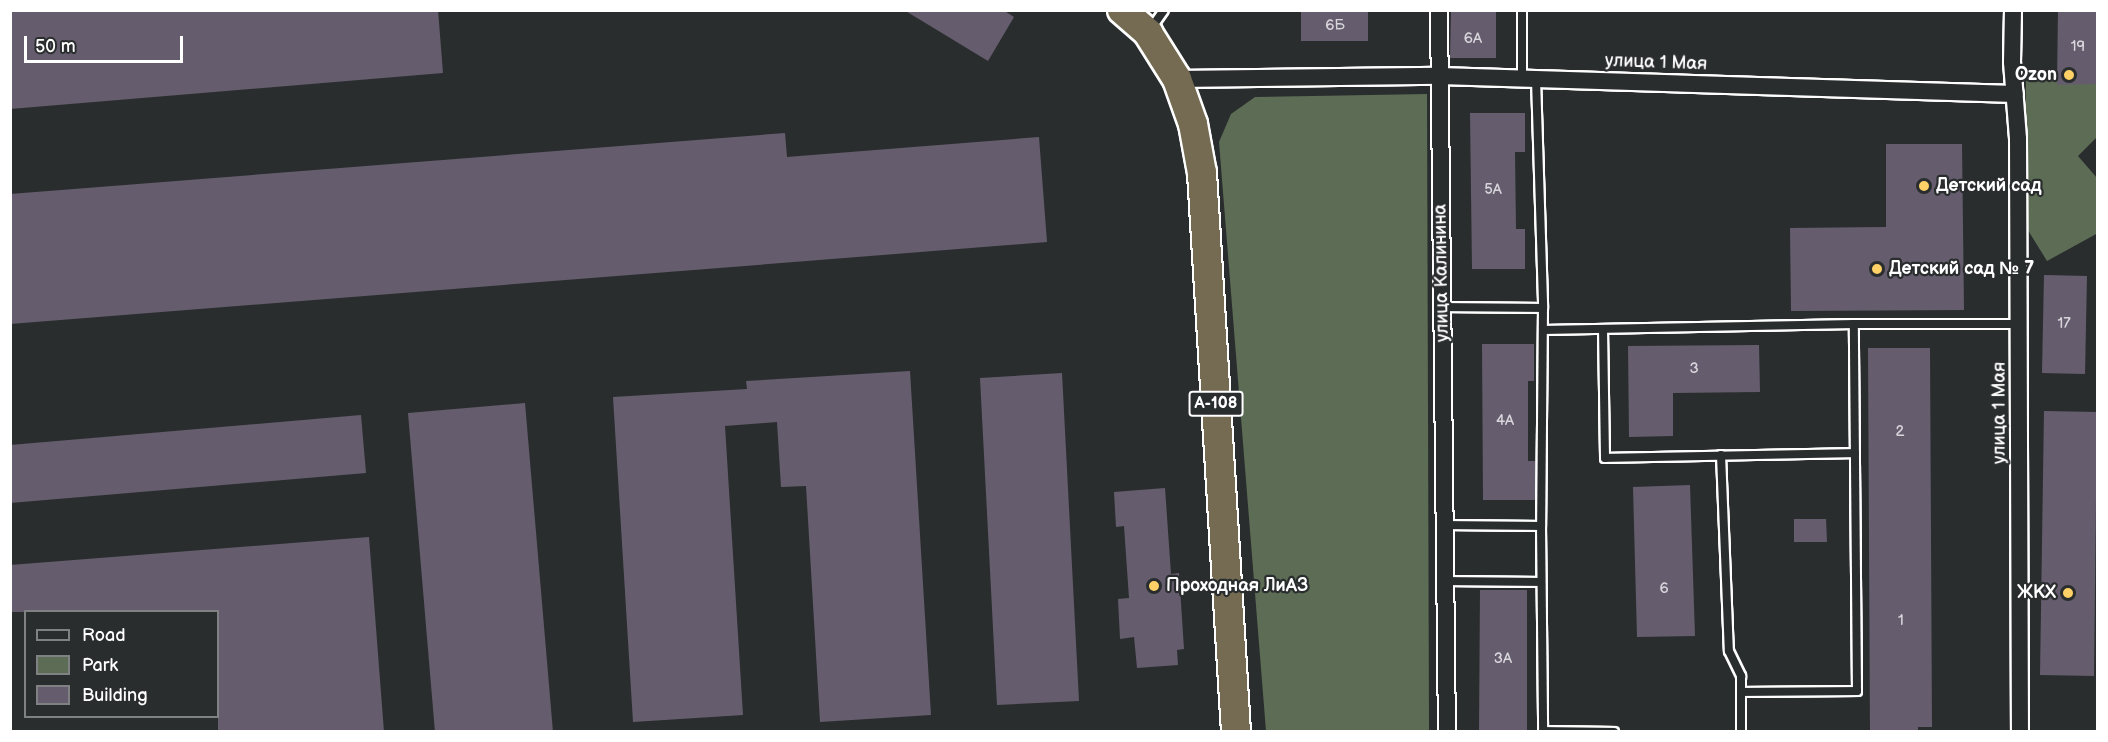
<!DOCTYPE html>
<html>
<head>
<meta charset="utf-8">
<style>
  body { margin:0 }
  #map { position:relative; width:2108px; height:742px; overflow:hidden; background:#2a2d2e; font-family:"Balsamiq Sans",sans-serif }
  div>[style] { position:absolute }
  .green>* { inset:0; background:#5d6d55 }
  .building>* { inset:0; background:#655d6e }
  .roads { filter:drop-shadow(2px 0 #fff) drop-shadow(-2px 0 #fff) drop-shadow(0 2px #fff) drop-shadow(0 -2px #fff) }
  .service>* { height:8px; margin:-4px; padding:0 4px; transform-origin:4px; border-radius:4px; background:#2a2d2e }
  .minor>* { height:16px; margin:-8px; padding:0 8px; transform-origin:8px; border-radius:8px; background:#2a2d2e }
  .trunk>* { height:28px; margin:-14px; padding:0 14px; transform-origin:14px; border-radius:14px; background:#746b52 }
  .dots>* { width:16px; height:16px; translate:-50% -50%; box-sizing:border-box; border:3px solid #2a2d2e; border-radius:50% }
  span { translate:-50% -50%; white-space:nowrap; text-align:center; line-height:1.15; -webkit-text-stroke:4.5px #2a2d2e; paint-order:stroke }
  .number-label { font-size:15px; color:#d8d6db }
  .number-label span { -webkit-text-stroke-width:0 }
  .shield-label span { padding:2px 4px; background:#2a2d2e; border:2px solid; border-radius:4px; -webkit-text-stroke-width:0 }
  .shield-label { font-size:16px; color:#fff; font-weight:700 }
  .street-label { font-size:18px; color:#fff }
  .poi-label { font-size:18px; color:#fff; font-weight:700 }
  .right { translate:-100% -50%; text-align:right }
  .left { translate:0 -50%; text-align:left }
  .frame { position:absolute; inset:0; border:12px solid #fff; pointer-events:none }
  .legend { position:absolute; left:24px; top:610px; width:195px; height:108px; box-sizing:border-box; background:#2a2d2e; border:2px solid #7f8182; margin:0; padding:8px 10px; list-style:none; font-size:18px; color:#fff }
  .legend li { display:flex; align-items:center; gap:12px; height:30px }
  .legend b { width:30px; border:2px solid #7f8182 }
  .scale { position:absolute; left:24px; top:36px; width:159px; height:27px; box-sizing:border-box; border:3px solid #fff; border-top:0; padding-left:8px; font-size:18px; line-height:21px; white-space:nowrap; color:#fff; -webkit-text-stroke:4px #2a2d2e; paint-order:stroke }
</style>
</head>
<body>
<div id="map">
  <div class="green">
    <i style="clip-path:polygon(2097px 80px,2097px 137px,2078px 156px,2097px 178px,2098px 233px,2047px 261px,2023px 222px,2026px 81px)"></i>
    <i style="clip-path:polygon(1427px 94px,1429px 731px,1266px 731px,1219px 142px,1231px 114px,1255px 97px)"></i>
  </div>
  <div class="building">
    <i style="clip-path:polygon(10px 10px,438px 10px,443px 73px,10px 109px)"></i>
    <i style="clip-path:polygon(904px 10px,1003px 10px,1014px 17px,988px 61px)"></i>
    <i style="clip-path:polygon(1301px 10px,1368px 10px,1368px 41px,1301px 41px)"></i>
    <i style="clip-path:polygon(1451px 10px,1496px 10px,1496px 58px,1450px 58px)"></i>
    <i style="clip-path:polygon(2058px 10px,2097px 10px,2097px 84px,2057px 85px)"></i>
    <i style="clip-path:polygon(1470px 113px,1525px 113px,1525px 152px,1515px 152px,1516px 229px,1525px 229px,1525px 269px,1472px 269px)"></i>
    <i style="clip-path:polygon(785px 133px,787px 157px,1039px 137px,1047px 242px,10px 324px,10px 194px)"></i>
    <i style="clip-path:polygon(1886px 144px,1962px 144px,1964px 310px,1791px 311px,1790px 228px,1886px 227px)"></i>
    <i style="clip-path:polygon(2044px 275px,2087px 276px,2085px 374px,2042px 373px)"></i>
    <i style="clip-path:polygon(1482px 344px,1534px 344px,1534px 381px,1528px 381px,1528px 461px,1535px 461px,1535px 500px,1483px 500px)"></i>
    <i style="clip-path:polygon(1759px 345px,1760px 392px,1673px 393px,1673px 436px,1629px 437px,1628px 346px)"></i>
    <i style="clip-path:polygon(1868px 348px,1930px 348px,1932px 727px,1918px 727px,1918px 732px,1870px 732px)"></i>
    <i style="clip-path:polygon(910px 371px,931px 715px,820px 722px,806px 486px,781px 487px,777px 422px,725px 426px,743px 715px,633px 722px,613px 397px,747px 389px,746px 381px)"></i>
    <i style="clip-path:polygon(1062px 373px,1079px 701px,997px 705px,980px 378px)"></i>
    <i style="clip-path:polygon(525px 403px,553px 732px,435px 732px,408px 413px)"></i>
    <i style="clip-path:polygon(2044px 411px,2097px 412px,2094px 676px,2040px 675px)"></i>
    <i style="clip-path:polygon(361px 415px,366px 473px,10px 503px,10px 445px)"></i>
    <i style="clip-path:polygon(1690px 485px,1695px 636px,1637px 637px,1633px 487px)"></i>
    <i style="clip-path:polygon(1165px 488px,1171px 574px,1179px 573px,1184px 649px,1177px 650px,1178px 665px,1137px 668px,1134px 637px,1120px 639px,1118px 599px,1129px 598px,1124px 526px,1116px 527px,1114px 492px)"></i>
    <i style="clip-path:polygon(1794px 519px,1826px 519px,1827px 542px,1794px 542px)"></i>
    <i style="clip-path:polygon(369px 537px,384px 732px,218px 732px,218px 612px,10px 612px,10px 565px)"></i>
    <i style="clip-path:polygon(1480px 590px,1527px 590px,1527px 732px,1479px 732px)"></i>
  </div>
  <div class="roads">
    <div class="service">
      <i style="left:1150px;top:30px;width:24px;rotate:-55deg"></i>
      <i style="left:1522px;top:78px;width:68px;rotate:-90deg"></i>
      <i style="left:1536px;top:79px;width:229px;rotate:88.2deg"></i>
      <i style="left:1442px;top:307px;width:101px;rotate:0.6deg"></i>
      <i style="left:1543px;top:308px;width:218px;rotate:90.5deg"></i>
      <i style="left:1541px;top:526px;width:97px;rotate:-179.4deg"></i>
      <i style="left:1603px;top:329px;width:129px;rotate:89.1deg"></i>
      <i style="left:1605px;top:458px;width:250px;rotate:-1.1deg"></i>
      <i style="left:1543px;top:330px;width:311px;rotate:-1.1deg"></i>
      <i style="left:1854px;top:324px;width:165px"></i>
      <i style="left:1721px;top:455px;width:196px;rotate:87.7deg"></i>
      <i style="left:1729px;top:651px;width:28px;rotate:64deg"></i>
      <i style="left:1741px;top:676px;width:56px;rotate:90deg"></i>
      <i style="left:1541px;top:526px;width:205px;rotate:89.4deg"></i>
      <i style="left:1543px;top:731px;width:71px;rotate:0.8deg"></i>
      <i style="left:1445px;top:581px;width:96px;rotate:0.6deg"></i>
      <i style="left:1741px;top:692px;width:116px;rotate:-0.5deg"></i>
      <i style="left:1857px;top:691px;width:367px;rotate:-90.5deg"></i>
    </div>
    <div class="minor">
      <i style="left:1439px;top:10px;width:722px;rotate:89.37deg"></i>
      <i style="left:2013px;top:10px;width:52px;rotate:91.1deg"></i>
      <i style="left:2012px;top:62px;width:77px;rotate:85.5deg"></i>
      <i style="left:2018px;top:139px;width:593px;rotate:89.81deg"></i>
      <i style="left:1177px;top:79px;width:263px;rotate:-0.7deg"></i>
      <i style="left:1440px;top:76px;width:575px;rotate:1.79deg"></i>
    </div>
    <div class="trunk">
      <i style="left:1122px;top:10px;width:35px;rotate:41deg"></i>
      <i style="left:1148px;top:33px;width:54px;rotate:57.8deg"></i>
      <i style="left:1177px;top:79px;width:48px;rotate:70.4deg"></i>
      <i style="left:1193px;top:124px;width:50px;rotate:79.6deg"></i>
      <i style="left:1202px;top:173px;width:560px;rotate:86.52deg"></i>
    </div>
  </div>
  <div class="dots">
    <i style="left:2069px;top:75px;background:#ffd166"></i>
    <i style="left:1924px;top:186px;background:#ffd166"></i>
    <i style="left:1877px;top:269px;background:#ffd166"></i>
    <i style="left:1154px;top:586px;background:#ffd166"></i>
    <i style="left:2068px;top:593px;background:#ffd166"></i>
  </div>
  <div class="number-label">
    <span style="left:1335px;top:26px">6Б</span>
    <span style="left:1473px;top:39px">6А</span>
    <span style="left:2078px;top:47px">19</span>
    <span style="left:1493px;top:190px">5А</span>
    <span style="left:2064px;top:324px">17</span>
    <span style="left:1694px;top:369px">3</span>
    <span style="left:1505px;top:421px">4А</span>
    <span style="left:1900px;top:432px">2</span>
    <span style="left:1664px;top:589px">6</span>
    <span style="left:1901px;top:621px">1</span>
    <span style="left:1503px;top:659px">3А</span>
  </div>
  <div class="shield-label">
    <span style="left:1216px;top:404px">А-108</span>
  </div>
  <div class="street-label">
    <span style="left:1656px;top:63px;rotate:2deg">улица 1 Мая</span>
    <span style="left:1442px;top:273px;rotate:-91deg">улица Калинина</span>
    <span style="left:2000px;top:413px;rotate:-90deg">улица 1 Мая</span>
  </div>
  <div class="poi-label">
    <span class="right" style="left:2057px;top:75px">Ozon</span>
    <span class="left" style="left:1936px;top:186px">Детский сад</span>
    <span class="left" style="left:1889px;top:269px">Детский сад № 7</span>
    <span class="left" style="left:1166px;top:586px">Проходная ЛиАЗ</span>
    <span class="right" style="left:2056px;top:593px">ЖКХ</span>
  </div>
  <div class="frame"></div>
  <ul class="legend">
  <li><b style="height:8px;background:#2a2d2e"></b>Road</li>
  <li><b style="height:16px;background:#5d6d55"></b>Park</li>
  <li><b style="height:16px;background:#655d6e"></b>Building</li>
  </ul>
  <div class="scale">50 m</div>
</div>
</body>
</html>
